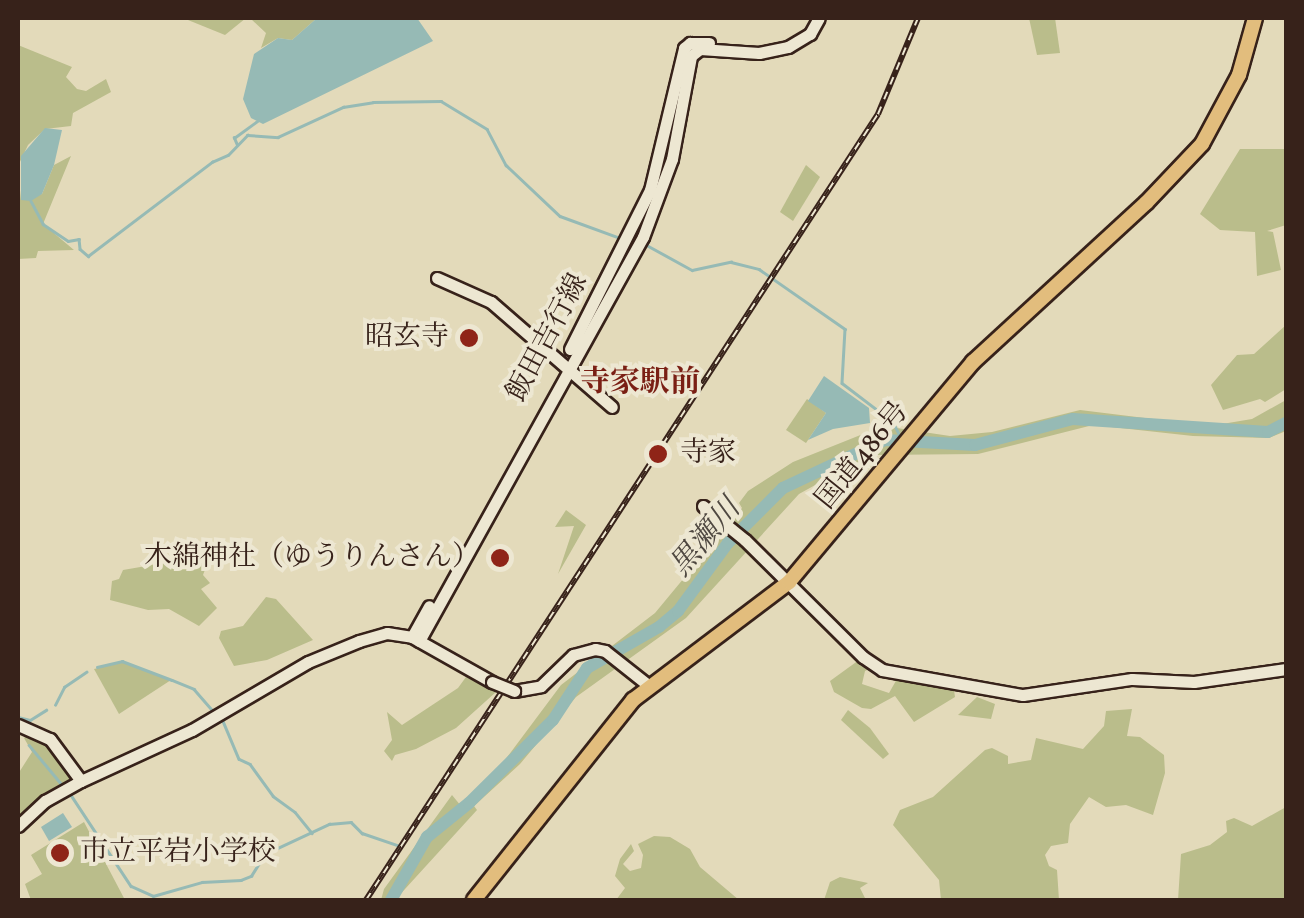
<!DOCTYPE html>
<html>
<head>
<meta charset="utf-8">
<style>
  body { margin:0 }
  #map { position:relative; width:1304px; height:918px; overflow:hidden; background:#e3daba; font-family:Vollkorn,"Noto Serif JP",serif }
  div>[style] { position:absolute }
  .green>* { inset:0; background:#babd8b }
  .water>* { inset:0; background:#96bab5 }
  .stream>* { height:2.5px; margin:-1.25px; padding:0 1.25px; transform-origin:1.25px; border-radius:1.25px; background:#96bab5 }
  .river>* { height:12px; margin:-6px; padding:0 6px; transform-origin:6px; border-radius:6px; background:#96bab5 }
  .roads { filter:drop-shadow(2px 0 #37221a) drop-shadow(-2px 0 #37221a) drop-shadow(0 2px #37221a) drop-shadow(0 -2px #37221a) }
  .secondary>* { height:11px; margin:-5.5px; padding:0 5.5px; transform-origin:5.5px; border-radius:5.5px; background:#ede7d2 }
  .highway>* { height:14px; margin:-7px; padding:0 7px; transform-origin:7px; border-radius:7px; background:#e2bd7d }
  .rail>* { height:6px; margin-top:-3px; transform-origin:0; background:repeating-linear-gradient(90deg,#ede7d2 0 8px,#37221a 0 16px); box-sizing:border-box; border-block:2px solid #37221a }
  .bridges { filter:drop-shadow(2px 0 #37221a) drop-shadow(-2px 0 #37221a) drop-shadow(0 2px #37221a) drop-shadow(0 -2px #37221a) }
  .secondary-bridge>* { height:11px; margin:-5.5px; padding:0 5.5px; transform-origin:5.5px; border-radius:5.5px; background:#ede7d2 }
  .dots>* { width:28px; height:28px; translate:-50% -50%; box-sizing:border-box; border:5px solid #ede7d2; border-radius:50% }
  span { translate:-50% -50%; white-space:nowrap; text-align:center; line-height:1.15; -webkit-text-stroke:8px #ede7d2; paint-order:stroke }
  .poi-label { font-size:28px; color:#37221a }
  .right { translate:-100% -50%; text-align:right }
  .left { translate:0 -50%; text-align:left }
  .street-label { font-size:28px; color:#37221a }
  .neighbourhood-label { font-size:30px; color:#7a1f14; font-weight:700 }
  .water-label { font-size:30px; color:#4f4841; font-style:italic }
  .frame { position:absolute; inset:0; border:20px solid #37221a; pointer-events:none }
</style>
</head>
<body>
<div id="map">
  <div class="green">
    <i style="clip-path:polygon(183px 18px,246px 18px,225px 35px)"></i>
    <i style="clip-path:polygon(250px 18px,317px 18px,292px 40px,278px 38px,261px 48px,266px 33px)"></i>
    <i style="clip-path:polygon(1029px 18px,1055px 18px,1060px 53px,1037px 55px)"></i>
    <i style="clip-path:polygon(18px 45px,72px 67px,66px 77px,77px 89px,86px 91px,106px 79px,111px 92px,73px 113px,71px 126px,45px 129px,28px 145px,18px 166px)"></i>
    <i style="clip-path:polygon(1240px 149px,1286px 149px,1286px 225px,1267px 231px,1273px 232px,1281px 270px,1257px 276px,1255px 232px,1220px 230px,1200px 214px)"></i>
    <i style="clip-path:polygon(71px 156px,43px 224px,74px 250px,38px 251px,36px 258px,18px 259px,18px 171px,21px 200px,42px 194px,54px 165px)"></i>
    <i style="clip-path:polygon(806px 165px,820px 177px,793px 221px,780px 212px)"></i>
    <i style="clip-path:polygon(1286px 325px,1286px 389px,1265px 402px,1260px 399px,1223px 410px,1211px 385px,1237px 355px,1254px 354px)"></i>
    <i style="clip-path:polygon(807px 399px,826px 413px,806px 443px,786px 430px)"></i>
    <i style="clip-path:polygon(1286px 400px,1286px 431px,1269px 438px,1193px 436px,1093px 425px,978px 454px,876px 455px,853px 464px,799px 494px,686px 618px,576px 697px,520px 764px,474px 806px,477px 810px,395px 900px,381px 900px,384px 889px,452px 795px,461px 806px,502px 764px,561px 685px,655px 613px,742px 508px,739px 503px,748px 491px,793px 462px,883px 426px,950px 436px,992px 432px,1080px 410px,1210px 426px,1252px 419px)"></i>
    <i style="clip-path:polygon(566px 510px,586px 525px,558px 574px,574px 526px,555px 527px)"></i>
    <i style="clip-path:polygon(219px 544px,224px 552px,206px 567px,203px 575px,210px 583px,201px 589px,217px 608px,199px 626px,169px 609px,148px 610px,110px 600px,112px 581px,119px 579px,123px 570px,152px 565px)"></i>
    <i style="clip-path:polygon(266px 597px,276px 599px,313px 640px,267px 660px,234px 666px,219px 638px,221px 631px,243px 626px)"></i>
    <i style="clip-path:polygon(859px 660px,869px 669px,865px 671px,862px 684px,889px 693px,897px 679px,954px 690px,955px 697px,914px 722px,895px 696px,871px 709px,862px 708px,834px 692px,830px 681px)"></i>
    <i style="clip-path:polygon(123px 662px,171px 680px,119px 714px,94px 669px)"></i>
    <i style="clip-path:polygon(466px 677px,496px 692px,456px 728px,416px 749px,395px 755px,392px 761px,384px 751px,392px 740px,387px 712px,402px 725px,458px 688px)"></i>
    <i style="clip-path:polygon(977px 697px,995px 704px,991px 719px,958px 715px)"></i>
    <i style="clip-path:polygon(1132px 709px,1127px 736px,1140px 737px,1164px 755px,1165px 773px,1153px 815px,1126px 805px,1106px 807px,1089px 797px,1070px 824px,1068px 843px,1051px 846px,1045px 855px,1049px 866px,1057px 870px,1059px 900px,941px 900px,939px 880px,893px 825px,900px 810px,933px 797px,985px 750px,992px 748px,1008px 756px,1008px 764px,1031px 760px,1036px 738px,1083px 749px,1104px 726px,1106px 711px)"></i>
    <i style="clip-path:polygon(848px 710px,870px 728px,889px 754px,883px 759px,841px 720px)"></i>
    <i style="clip-path:polygon(29px 734px,40px 737px,72px 774px,71px 781px,18px 821px,18px 774px,32px 752px,24px 738px)"></i>
    <i style="clip-path:polygon(1286px 807px,1286px 900px,1178px 900px,1181px 854px,1210px 845px,1227px 832px,1226px 821px,1234px 818px,1252px 826px)"></i>
    <i style="clip-path:polygon(84px 822px,125px 900px,31px 900px,25px 884px,42px 874px,31px 855px)"></i>
    <i style="clip-path:polygon(654px 836px,670px 837px,690px 849px,700px 867px,739px 900px,616px 900px,625px 888px,615px 876px,620px 859px,631px 844px,634px 851px,623px 864px,630px 871px,641px 868px,643px 855px,638px 844px)"></i>
    <i style="clip-path:polygon(840px 877px,868px 883px,860px 888px,866px 900px,824px 900px,830px 882px)"></i>
  </div>
  <div class="water">
    <i style="clip-path:polygon(317px 18px,417px 18px,433px 41px,263px 124px,251px 118px,243px 99px,254px 54px,278px 38px,292px 40px)"></i>
    <i style="clip-path:polygon(45px 128px,62px 130px,54px 165px,42px 194px,31px 201px,21px 200px,21px 156px)"></i>
    <i style="clip-path:polygon(824px 376px,869px 408px,870px 423px,833px 429px,808px 440px,826px 413px,808px 401px)"></i>
    <i style="clip-path:polygon(63px 813px,72px 827px,49px 841px,41px 827px)"></i>
  </div>
  <div class="stream">
    <i style="left:237px;top:145px;width:8px;rotate:-113deg"></i>
    <i style="left:234px;top:138px;width:29px;rotate:-36deg"></i>
    <i style="left:31px;top:201px;width:26px;rotate:62deg"></i>
    <i style="left:43px;top:224px;width:30px;rotate:34deg"></i>
    <i style="left:68px;top:241px;width:11px;rotate:-10deg"></i>
    <i style="left:79px;top:239px;width:10px;rotate:84deg"></i>
    <i style="left:80px;top:249px;width:11px;rotate:41deg"></i>
    <i style="left:88px;top:256px;width:156px;rotate:-37.2deg"></i>
    <i style="left:212px;top:162px;width:17px;rotate:-24deg"></i>
    <i style="left:228px;top:155px;width:28px;rotate:-46deg"></i>
    <i style="left:247px;top:135px;width:31px;rotate:4deg"></i>
    <i style="left:278px;top:137px;width:72px;rotate:-24.8deg"></i>
    <i style="left:343px;top:107px;width:30px;rotate:-9deg"></i>
    <i style="left:373px;top:102px;width:68px;rotate:-0.8deg"></i>
    <i style="left:441px;top:101px;width:54px;rotate:31.3deg"></i>
    <i style="left:487px;top:129px;width:41px;rotate:62.2deg"></i>
    <i style="left:506px;top:165px;width:74px;rotate:43.4deg"></i>
    <i style="left:560px;top:216px;width:64px;rotate:20.1deg"></i>
    <i style="left:643px;top:243px;width:56px;rotate:28.9deg"></i>
    <i style="left:692px;top:270px;width:40px;rotate:-12deg"></i>
    <i style="left:731px;top:262px;width:29px;rotate:14deg"></i>
    <i style="left:759px;top:269px;width:105px;rotate:34.9deg"></i>
    <i style="left:845px;top:329px;width:54px;rotate:93.2deg"></i>
    <i style="left:842px;top:383px;width:53px;rotate:37.3deg"></i>
    <i style="left:894px;top:424px;width:16px;rotate:63deg"></i>
    <i style="left:97px;top:667px;width:26px;rotate:-13deg"></i>
    <i style="left:122px;top:661px;width:53px;rotate:20.8deg"></i>
    <i style="left:172px;top:680px;width:24px;rotate:22deg"></i>
    <i style="left:194px;top:689px;width:30px;rotate:49deg"></i>
    <i style="left:55px;top:705px;width:20px;rotate:-63deg"></i>
    <i style="left:64px;top:687px;width:27px;rotate:-34deg"></i>
    <i style="left:18px;top:717px;width:12px;rotate:14deg"></i>
    <i style="left:30px;top:720px;width:19px;rotate:-32deg"></i>
    <i style="left:223px;top:721px;width:41px;rotate:67.2deg"></i>
    <i style="left:239px;top:759px;width:12px;rotate:24deg"></i>
    <i style="left:250px;top:764px;width:39px;rotate:54deg"></i>
    <i style="left:273px;top:796px;width:27px;rotate:36deg"></i>
    <i style="left:295px;top:812px;width:27px;rotate:51deg"></i>
    <i style="left:29px;top:745px;width:53px;rotate:50.3deg"></i>
    <i style="left:71px;top:795px;width:109px;rotate:56.6deg"></i>
    <i style="left:131px;top:886px;width:24px;rotate:24deg"></i>
    <i style="left:153px;top:896px;width:51px;rotate:-15.9deg"></i>
    <i style="left:202px;top:882px;width:39px;rotate:-3deg"></i>
    <i style="left:241px;top:880px;width:11px;rotate:-22deg"></i>
    <i style="left:251px;top:876px;width:26px;rotate:-58deg"></i>
    <i style="left:265px;top:854px;width:71px;rotate:-25.1deg"></i>
    <i style="left:329px;top:824px;width:22px;rotate:-5deg"></i>
    <i style="left:351px;top:822px;width:16px;rotate:45deg"></i>
    <i style="left:362px;top:833px;width:37px;rotate:19deg"></i>
    <i style="left:411px;top:855px;width:5px;rotate:37deg"></i>
  </div>
  <div class="river">
    <i style="left:391px;top:900px;width:73px;rotate:-60.3deg"></i>
    <i style="left:427px;top:837px;width:54px;rotate:-39deg"></i>
    <i style="left:469px;top:803px;width:118px;rotate:-44.7deg"></i>
    <i style="left:553px;top:720px;width:62px;rotate:-56.8deg"></i>
    <i style="left:587px;top:668px;width:83px;rotate:-29.7deg"></i>
    <i style="left:659px;top:627px;width:25px;rotate:-40deg"></i>
    <i style="left:678px;top:611px;width:84px;rotate:-53.7deg"></i>
    <i style="left:728px;top:543px;width:78px;rotate:-45deg"></i>
    <i style="left:783px;top:488px;width:113px;rotate:-25.2deg"></i>
    <i style="left:885px;top:440px;width:90px;rotate:3.2deg"></i>
    <i style="left:975px;top:445px;width:101px;rotate:-14.9deg"></i>
    <i style="left:1073px;top:419px;width:195px;rotate:3.8deg"></i>
    <i style="left:1268px;top:432px;width:20px;rotate:-27deg"></i>
  </div>
  <div class="roads">
    <div class="secondary">
      <i style="left:437px;top:278px;width:59px;rotate:24deg"></i>
      <i style="left:491px;top:302px;width:160px;rotate:41deg"></i>
      <i style="left:570px;top:349px;width:178px;rotate:-63.3deg"></i>
      <i style="left:650px;top:190px;width:146px;rotate:-76.5deg"></i>
      <i style="left:684px;top:48px;width:8px;rotate:-40deg"></i>
      <i style="left:690px;top:43px;width:19px"></i>
      <i style="left:703px;top:506px;width:54px;rotate:39deg"></i>
      <i style="left:745px;top:540px;width:166px;rotate:44.8deg"></i>
      <i style="left:863px;top:657px;width:23px;rotate:34deg"></i>
      <i style="left:882px;top:670px;width:143px;rotate:10.1deg"></i>
      <i style="left:1023px;top:695px;width:110px;rotate:-8.4deg"></i>
      <i style="left:1132px;top:679px;width:62px;rotate:2.8deg"></i>
      <i style="left:1194px;top:682px;width:93px;rotate:-8deg"></i>
      <i style="left:412px;top:637px;width:35px;rotate:-61deg"></i>
      <i style="left:419px;top:641px;width:462px;rotate:-61deg"></i>
      <i style="left:643px;top:237px;width:83px;rotate:-69.6deg"></i>
      <i style="left:672px;top:159px;width:105px;rotate:-79.5deg"></i>
      <i style="left:691px;top:56px;width:11px;rotate:-38deg"></i>
      <i style="left:700px;top:49px;width:59px;rotate:3.9deg"></i>
      <i style="left:759px;top:53px;width:30px;rotate:-12deg"></i>
      <i style="left:788px;top:47px;width:26px;rotate:-31deg"></i>
      <i style="left:810px;top:34px;width:18px;rotate:-61deg"></i>
      <i style="left:514px;top:691px;width:27px;rotate:-10deg"></i>
      <i style="left:541px;top:686px;width:45px;rotate:-44.1deg"></i>
      <i style="left:573px;top:655px;width:23px;rotate:-15deg"></i>
      <i style="left:595px;top:649px;width:10px;rotate:11deg"></i>
      <i style="left:605px;top:651px;width:55px;rotate:38.3deg"></i>
      <i style="left:18px;top:725px;width:35px;rotate:24deg"></i>
      <i style="left:50px;top:739px;width:52px;rotate:53.6deg"></i>
      <i style="left:18px;top:826px;width:37px;rotate:-43deg"></i>
      <i style="left:45px;top:801px;width:41px;rotate:-29.1deg"></i>
      <i style="left:81px;top:781px;width:122px;rotate:-24.7deg"></i>
      <i style="left:192px;top:730px;width:134px;rotate:-30.4deg"></i>
      <i style="left:308px;top:662px;width:55px;rotate:-22.4deg"></i>
      <i style="left:359px;top:641px;width:29px;rotate:-16deg"></i>
      <i style="left:387px;top:633px;width:25px;rotate:9deg"></i>
      <i style="left:412px;top:637px;width:92px;rotate:29.4deg"></i>
    </div>
    <div class="highway">
      <i style="left:474px;top:900px;width:256px;rotate:-51.5deg"></i>
      <i style="left:633px;top:700px;width:196px;rotate:-37.1deg"></i>
      <i style="left:789px;top:582px;width:287px;rotate:-50.1deg"></i>
      <i style="left:973px;top:362px;width:235px;rotate:-42.6deg"></i>
      <i style="left:1146px;top:203px;width:81px;rotate:-46.5deg"></i>
      <i style="left:1202px;top:144px;width:78px;rotate:-61.8deg"></i>
      <i style="left:1239px;top:75px;width:59px;rotate:-74.3deg"></i>
    </div>
  </div>
  <div class="rail">
    <i style="left:366px;top:900px;width:938px;rotate:-56.92deg"></i>
    <i style="left:878px;top:114px;width:104px;rotate:-67.4deg"></i>
  </div>
  <div class="bridges">
    <div class="secondary-bridge">
      <i style="left:492px;top:682px;width:24px;rotate:22deg"></i>
    </div>
  </div>
  <div class="dots">
    <i style="left:469px;top:338px;background:#8f2418"></i>
    <i style="left:658px;top:454px;background:#8f2418"></i>
    <i style="left:500px;top:558px;background:#8f2418"></i>
    <i style="left:60px;top:853px;background:#8f2418"></i>
  </div>
  <div class="poi-label">
    <span class="right" style="left:449px;top:338px">昭玄寺</span>
    <span class="left" style="left:680px;top:454px">寺家</span>
    <span class="right" style="left:480px;top:558px">木綿神社（ゆうりんさん）</span>
    <span class="left" style="left:80px;top:853px">市立平岩小学校</span>
  </div>
  <div class="street-label">
    <span style="left:548px;top:338px;rotate:-62deg">飯田吉行線</span>
    <span style="left:863px;top:456px;rotate:-51deg">国道486号</span>
  </div>
  <div class="neighbourhood-label">
    <span style="left:640px;top:383px">寺家駅前</span>
  </div>
  <div class="water-label">
    <span style="left:706px;top:538px;rotate:-50deg">黒瀬川</span>
  </div>
  <div class="frame"></div>
</div>
</body>
</html>
